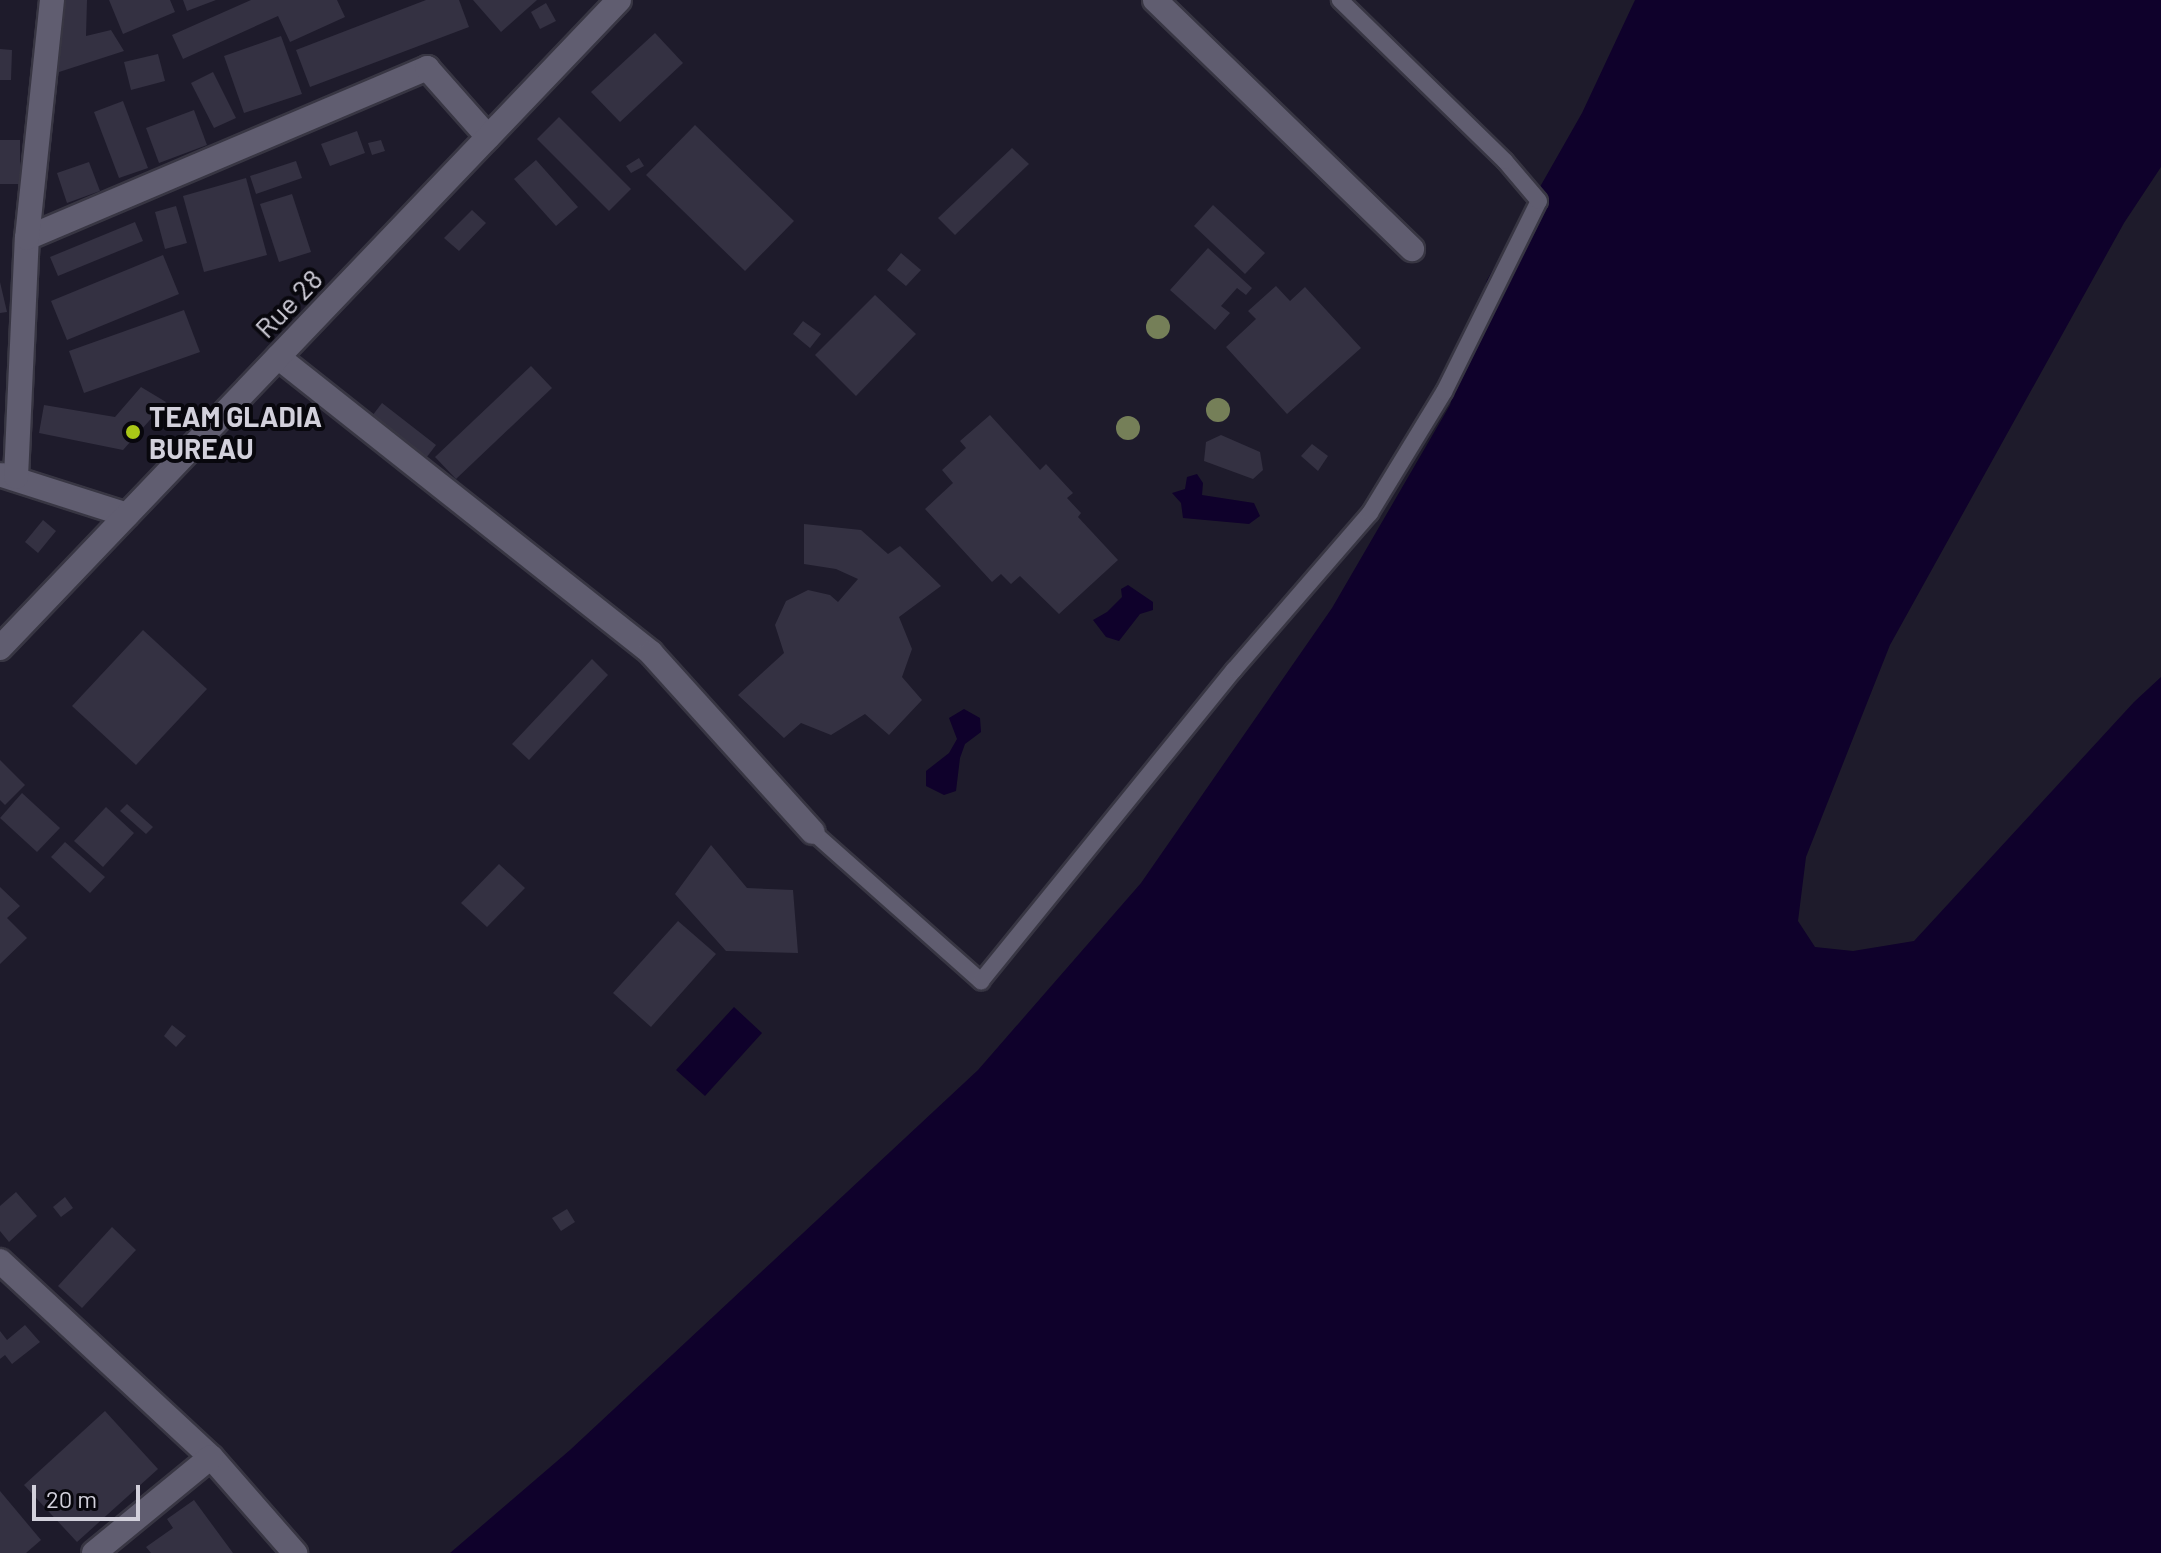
<!DOCTYPE html>
<html>
<head>
<meta charset="utf-8">
<style>
  body { margin:0 }
  #map { position:relative; width:2161px; height:1553px; overflow:hidden; background:#1e1b2b; font-family:Barlow,sans-serif }
  div>[style] { position:absolute }
  .water>* { inset:0; background:#0f012b }
  .building>* { inset:0; background:#343142 }
  .roads { filter:drop-shadow(2px 0 #383643) drop-shadow(-2px 0 #383643) drop-shadow(0 2px #383643) drop-shadow(0 -2px #383643) }
  .lane>* { height:16px; margin:-8px; padding:0 8px; transform-origin:8px; border-radius:8px; background:#605d70 }
  .street>* { height:24px; margin:-12px; padding:0 12px; transform-origin:12px; border-radius:12px; background:#605d70 }
  .trees>* { width:24px; height:24px; margin:-12px; border-radius:50%; background:#757f58 }
  .dots>* { width:22px; height:22px; translate:-50% -50%; box-sizing:border-box; border:4px solid #08070d; border-radius:50% }
  span { translate:-50% -50%; white-space:nowrap; text-align:center; line-height:1.15; -webkit-text-stroke:8px #08070d; paint-order:stroke }
  .street-label { font-size:28px; color:#d2d0db }
  .poi-label { font-size:28px; color:#d2d0db; font-weight:700 }
  .left { translate:0 -50%; text-align:left }
  .scale { position:absolute; left:32px; top:1485px; width:108px; height:36px; box-sizing:border-box; border:4px solid #d2d0db; border-top:0; padding-left:10px; font-size:24px; line-height:28px; white-space:nowrap; color:#d2d0db; -webkit-text-stroke:6px #08070d; paint-order:stroke }
</style>
</head>
<body>
<div id="map">
  <div class="water">
    <i style="clip-path:polygon(1635px 0,2161px 0,2161px 167px,2124px 223px,1890px 645px,1806px 857px,1798px 921px,1815px 947px,1853px 951px,1914px 941px,2134px 702px,2161px 677px,2161px 1553px,450px 1553px,570px 1450px,978px 1070px,1141px 883px,1332px 608px,1450px 405px,1487px 280px,1582px 113px)"></i>
    <i style="clip-path:polygon(1197px 474px,1203px 483px,1202px 495px,1254px 503px,1260px 516px,1249px 524px,1183px 518px,1181px 503px,1172px 493px,1185px 489px,1187px 477px)"></i>
    <i style="clip-path:polygon(1128px 585px,1153px 602px,1153px 610px,1140px 614px,1119px 641px,1106px 637px,1093px 620px,1107px 612px,1122px 597px,1121px 589px)"></i>
    <i style="clip-path:polygon(964px 709px,980px 718px,981px 732px,965px 744px,960px 758px,956px 791px,944px 795px,926px 786px,926px 771px,949px 753px,957px 739px,949px 718px)"></i>
    <i style="clip-path:polygon(734px 1007px,762px 1033px,705px 1096px,676px 1070px)"></i>
  </div>
  <div class="building">
    <i style="clip-path:polygon(60px 0,87px 0,86px 36px,111px 30px,124px 51px,56px 73px)"></i>
    <i style="clip-path:polygon(109px 0,170px 0,175px 12px,123px 34px)"></i>
    <i style="clip-path:polygon(183px 0,216px 0,187px 11px)"></i>
    <i style="clip-path:polygon(251px 0,337px 0,345px 17px,290px 42px,278px 16px,183px 59px,172px 35px)"></i>
    <i style="clip-path:polygon(426px 0,459px 0,469px 27px,310px 87px,296px 50px)"></i>
    <i style="clip-path:polygon(473px 0,537px 0,501px 32px)"></i>
    <i style="clip-path:polygon(546px 3px,556px 21px,540px 29px,531px 12px)"></i>
    <i style="clip-path:polygon(655px 33px,683px 63px,620px 122px,591px 92px)"></i>
    <i style="clip-path:polygon(281px 36px,302px 94px,244px 113px,224px 56px)"></i>
    <i style="clip-path:polygon(0 49px,12px 50px,11px 80px,0 80px)"></i>
    <i style="clip-path:polygon(158px 54px,165px 81px,131px 90px,124px 62px)"></i>
    <i style="clip-path:polygon(213px 72px,236px 118px,214px 128px,191px 83px)"></i>
    <i style="clip-path:polygon(123px 101px,148px 168px,119px 178px,94px 112px)"></i>
    <i style="clip-path:polygon(194px 110px,207px 145px,159px 163px,146px 128px)"></i>
    <i style="clip-path:polygon(559px 117px,631px 189px,609px 211px,537px 139px)"></i>
    <i style="clip-path:polygon(695px 125px,794px 221px,745px 271px,646px 175px)"></i>
    <i style="clip-path:polygon(357px 131px,365px 153px,330px 166px,321px 144px)"></i>
    <i style="clip-path:polygon(0 140px,20px 140px,20px 184px,0 184px)"></i>
    <i style="clip-path:polygon(381px 140px,385px 151px,372px 155px,368px 143px)"></i>
    <i style="clip-path:polygon(1012px 148px,1029px 164px,955px 235px,938px 218px)"></i>
    <i style="clip-path:polygon(639px 158px,644px 166px,631px 173px,626px 166px)"></i>
    <i style="clip-path:polygon(536px 160px,578px 207px,556px 226px,514px 179px)"></i>
    <i style="clip-path:polygon(296px 161px,302px 178px,256px 194px,250px 176px)"></i>
    <i style="clip-path:polygon(89px 162px,100px 191px,67px 203px,57px 173px)"></i>
    <i style="clip-path:polygon(246px 178px,267px 255px,204px 272px,183px 196px)"></i>
    <i style="clip-path:polygon(292px 194px,311px 252px,279px 262px,260px 204px)"></i>
    <i style="clip-path:polygon(1213px 205px,1265px 253px,1245px 274px,1194px 226px)"></i>
    <i style="clip-path:polygon(176px 206px,187px 243px,165px 249px,155px 212px)"></i>
    <i style="clip-path:polygon(472px 210px,486px 223px,459px 251px,444px 238px)"></i>
    <i style="clip-path:polygon(135px 222px,143px 241px,58px 276px,50px 257px)"></i>
    <i style="clip-path:polygon(1208px 248px,1252px 288px,1246px 295px,1237px 288px,1221px 306px,1230px 313px,1215px 330px,1170px 290px)"></i>
    <i style="clip-path:polygon(901px 253px,921px 270px,906px 286px,887px 270px)"></i>
    <i style="clip-path:polygon(163px 255px,179px 294px,67px 340px,51px 301px)"></i>
    <i style="clip-path:polygon(0 282px,7px 312px,0 313px)"></i>
    <i style="clip-path:polygon(1276px 286px,1290px 301px,1305px 287px,1361px 348px,1287px 414px,1226px 347px,1256px 319px,1248px 311px)"></i>
    <i style="clip-path:polygon(875px 295px,916px 334px,856px 396px,815px 355px)"></i>
    <i style="clip-path:polygon(184px 310px,200px 352px,84px 393px,69px 351px)"></i>
    <i style="clip-path:polygon(803px 321px,821px 334px,810px 348px,793px 334px)"></i>
    <i style="clip-path:polygon(531px 366px,552px 388px,456px 479px,435px 457px)"></i>
    <i style="clip-path:polygon(141px 387px,166px 402px,123px 450px,39px 433px,44px 405px,115px 417px)"></i>
    <i style="clip-path:polygon(382px 403px,436px 445px,423px 462px,369px 420px)"></i>
    <i style="clip-path:polygon(990px 415px,1040px 470px,1046px 464px,1073px 493px,1067px 498px,1081px 513px,1078px 517px,1118px 560px,1059px 614px,1020px 576px,1011px 584px,1001px 574px,992px 582px,925px 509px,953px 483px,942px 470px,966px 448px,960px 441px)"></i>
    <i style="clip-path:polygon(1221px 435px,1260px 452px,1263px 470px,1253px 479px,1204px 461px,1206px 442px)"></i>
    <i style="clip-path:polygon(1312px 444px,1328px 456px,1318px 471px,1301px 456px)"></i>
    <i style="clip-path:polygon(43px 520px,56px 531px,38px 553px,25px 542px)"></i>
    <i style="clip-path:polygon(804px 524px,861px 530px,888px 554px,900px 546px,941px 586px,899px 617px,912px 649px,902px 677px,922px 700px,889px 735px,865px 714px,831px 735px,801px 723px,784px 738px,738px 695px,784px 653px,775px 625px,786px 601px,808px 590px,830px 595px,838px 602px,858px 579px,836px 569px,804px 564px)"></i>
    <i style="clip-path:polygon(143px 630px,207px 689px,136px 765px,72px 706px)"></i>
    <i style="clip-path:polygon(592px 659px,608px 675px,529px 760px,512px 744px)"></i>
    <i style="clip-path:polygon(0 760px,25px 785px,5px 805px,0 800px)"></i>
    <i style="clip-path:polygon(22px 793px,60px 828px,37px 852px,0 818px)"></i>
    <i style="clip-path:polygon(127px 804px,153px 827px,146px 834px,120px 811px)"></i>
    <i style="clip-path:polygon(106px 807px,134px 833px,103px 867px,74px 841px)"></i>
    <i style="clip-path:polygon(65px 842px,105px 877px,90px 893px,51px 857px)"></i>
    <i style="clip-path:polygon(711px 845px,747px 888px,793px 890px,798px 953px,726px 951px,675px 894px)"></i>
    <i style="clip-path:polygon(499px 864px,525px 888px,487px 927px,461px 903px)"></i>
    <i style="clip-path:polygon(0 887px,20px 906px,7px 918px,27px 938px,0 964px)"></i>
    <i style="clip-path:polygon(678px 921px,716px 954px,651px 1027px,613px 993px)"></i>
    <i style="clip-path:polygon(172px 1025px,186px 1036px,176px 1047px,164px 1036px)"></i>
    <i style="clip-path:polygon(16px 1192px,37px 1216px,9px 1242px,0 1231px,0 1206px)"></i>
    <i style="clip-path:polygon(65px 1197px,73px 1208px,61px 1217px,53px 1207px)"></i>
    <i style="clip-path:polygon(567px 1209px,575px 1222px,561px 1231px,552px 1218px)"></i>
    <i style="clip-path:polygon(112px 1227px,136px 1250px,82px 1308px,58px 1286px)"></i>
    <i style="clip-path:polygon(25px 1325px,40px 1342px,12px 1364px,5px 1355px,0 1359px,0 1331px,7px 1340px)"></i>
    <i style="clip-path:polygon(105px 1411px,158px 1469px,77px 1542px,24px 1485px)"></i>
    <i style="clip-path:polygon(0 1491px,41px 1540px,26px 1553px,0 1553px)"></i>
    <i style="clip-path:polygon(194px 1500px,233px 1553px,151px 1553px,146px 1547px,173px 1528px,167px 1519px)"></i>
  </div>
  <div class="roads">
    <div class="lane">
      <i style="left:813px;top:832px;width:225px;rotate:41.6deg"></i>
      <i style="left:981px;top:981px;width:401px;rotate:-50.9deg"></i>
      <i style="left:1234px;top:670px;width:208px;rotate:-49.1deg"></i>
      <i style="left:1370px;top:513px;width:142px;rotate:-58.6deg"></i>
      <i style="left:1444px;top:392px;width:213px;rotate:-63.6deg"></i>
      <i style="left:1539px;top:201px;width:52px;rotate:-130.4deg"></i>
      <i style="left:1505px;top:161px;width:231px;rotate:-135.7deg"></i>
    </div>
    <div class="street">
      <i style="left:1155px;top:0;width:358px;rotate:44.1deg"></i>
      <i style="left:27px;top:238px;width:435px;rotate:-23deg"></i>
      <i style="left:427px;top:68px;width:92px;rotate:48.5deg"></i>
      <i style="left:278px;top:357px;width:476px;rotate:38.4deg"></i>
      <i style="left:651px;top:653px;width:241px;rotate:47.9deg"></i>
      <i style="left:2px;top:475px;width:131px;rotate:17.7deg"></i>
      <i style="left:16px;top:477px;width:239px;rotate:-87.4deg"></i>
      <i style="left:27px;top:238px;width:239px;rotate:-84deg"></i>
      <i style="left:0;top:648px;width:896px;rotate:-46.31deg"></i>
      <i style="left:0;top:1261px;width:288px;rotate:42.9deg"></i>
      <i style="left:211px;top:1457px;width:128px;rotate:48.8deg"></i>
      <i style="left:94px;top:1553px;width:151px;rotate:-39.4deg"></i>
    </div>
  </div>
  <div class="trees">
    <i style="left:1158px;top:327px"></i>
    <i style="left:1218px;top:410px"></i>
    <i style="left:1128px;top:428px"></i>
  </div>
  <div class="dots">
    <i style="left:133px;top:432px;background:#aac717"></i>
  </div>
  <div class="street-label">
    <span style="left:288px;top:303px;rotate:-46deg">Rue 28</span>
  </div>
  <div class="poi-label">
    <span class="left" style="left:149px;top:432px">TEAM GLADIA<br>BUREAU</span>
  </div>
  <div class="scale">20 m</div>
</div>
</body>
</html>
